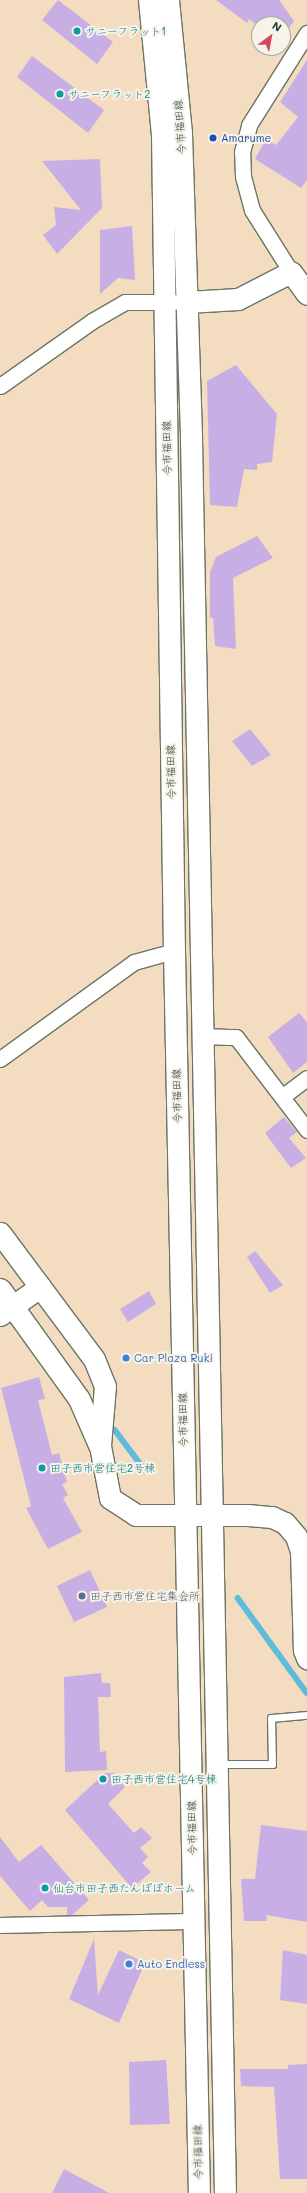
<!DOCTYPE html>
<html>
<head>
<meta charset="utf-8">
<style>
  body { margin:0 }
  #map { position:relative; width:307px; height:2193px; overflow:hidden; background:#f4dcc0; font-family:Mali,"Klee One",sans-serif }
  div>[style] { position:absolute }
  .stream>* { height:5.5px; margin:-2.75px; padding:0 2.75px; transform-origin:2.75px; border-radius:2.75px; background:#5ebbdc }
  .building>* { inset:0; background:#c7afe6 }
  .roads { filter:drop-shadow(1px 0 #6a7565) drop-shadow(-1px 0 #6a7565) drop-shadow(0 1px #6a7565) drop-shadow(0 -1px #6a7565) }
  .lane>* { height:7px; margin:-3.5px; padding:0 3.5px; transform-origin:3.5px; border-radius:3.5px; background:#fff }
  .street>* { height:15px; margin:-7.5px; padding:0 7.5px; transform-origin:7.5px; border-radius:7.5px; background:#fff }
  .secondary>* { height:21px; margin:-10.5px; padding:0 10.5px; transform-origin:10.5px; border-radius:10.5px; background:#fff }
  .dots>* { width:11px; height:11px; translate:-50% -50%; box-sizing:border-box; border:2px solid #f7f3e8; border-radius:50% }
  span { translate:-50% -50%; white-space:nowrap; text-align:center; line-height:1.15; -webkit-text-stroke:4px #f7f3e8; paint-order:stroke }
  .culture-label { font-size:11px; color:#0d838f }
  .left { translate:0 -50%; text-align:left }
  .street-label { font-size:11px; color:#1f3d34 }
  .transit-label { font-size:11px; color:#164399 }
  .shop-label { font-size:11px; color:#366cbe }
  .service-label { font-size:11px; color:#4e5e75 }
  .north { position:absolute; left:251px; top:16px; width:40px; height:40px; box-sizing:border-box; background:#f7f3e8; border:1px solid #a1aaa0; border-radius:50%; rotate:32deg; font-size:11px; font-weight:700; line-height:16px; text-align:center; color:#1f3d34 }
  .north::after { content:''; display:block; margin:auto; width:14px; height:18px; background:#d1495b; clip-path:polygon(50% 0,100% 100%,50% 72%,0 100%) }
</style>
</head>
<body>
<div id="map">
  <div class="stream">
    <i style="left:115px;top:1430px;width:50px;rotate:53.1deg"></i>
    <i style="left:238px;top:1598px;width:117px;rotate:54deg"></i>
  </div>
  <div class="building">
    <i style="clip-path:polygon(58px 0,113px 42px,97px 64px,42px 20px)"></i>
    <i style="clip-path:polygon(216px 0,279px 0,294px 21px,283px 36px,283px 24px,259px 24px,259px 27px,249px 19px,247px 23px)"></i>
    <i style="clip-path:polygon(32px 56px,104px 110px,88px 133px,17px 77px)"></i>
    <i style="clip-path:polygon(307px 60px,307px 180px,301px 188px,255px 159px,266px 139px,276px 145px,298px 117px,280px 102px)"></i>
    <i style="clip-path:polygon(100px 159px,102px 208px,57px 254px,43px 235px,56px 225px,54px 207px,81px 210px,42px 161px)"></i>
    <i style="clip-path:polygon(132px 226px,135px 280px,118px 278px,100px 294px,100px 230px)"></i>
    <i style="clip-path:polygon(236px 365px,277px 414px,272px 462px,257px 464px,257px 470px,244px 469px,237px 507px,210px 505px,207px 381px)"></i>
    <i style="clip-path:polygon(257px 536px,273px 558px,233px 578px,236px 649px,215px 646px,213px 618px,210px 618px,210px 572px,216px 557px)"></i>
    <i style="clip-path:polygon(250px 729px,271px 755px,252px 766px,232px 741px)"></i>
    <i style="clip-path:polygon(299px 1013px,307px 1022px,307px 1062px,293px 1073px,268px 1037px)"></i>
    <i style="clip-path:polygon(284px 1117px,297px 1132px,289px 1138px,306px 1158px,291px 1168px,265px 1133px)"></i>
    <i style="clip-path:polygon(255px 1251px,283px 1285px,270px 1293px,247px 1257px)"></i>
    <i style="clip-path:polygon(149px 1291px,156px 1304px,128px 1322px,120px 1309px)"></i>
    <i style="clip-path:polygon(39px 1377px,45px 1399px,38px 1400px,52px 1455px,59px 1453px,67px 1482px,62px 1484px,68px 1495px,63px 1498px,82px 1532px,48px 1549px,26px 1508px,31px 1506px,1px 1388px)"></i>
    <i style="clip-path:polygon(90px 1570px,107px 1607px,74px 1622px,57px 1586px)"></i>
    <i style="clip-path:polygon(101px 1673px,102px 1683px,110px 1683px,111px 1697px,98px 1697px,100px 1752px,106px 1751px,107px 1770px,65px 1772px,64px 1677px)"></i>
    <i style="clip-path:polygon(105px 1773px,114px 1773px,125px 1787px,108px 1804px,134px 1833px,141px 1827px,152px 1838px,140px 1848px,148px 1857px,142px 1863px,151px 1872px,132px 1888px,65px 1810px)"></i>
    <i style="clip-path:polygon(261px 1825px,307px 1831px,307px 1922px,266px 1915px,267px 1921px,244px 1921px,241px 1879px,255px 1879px)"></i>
    <i style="clip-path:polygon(0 1837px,19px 1862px,41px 1845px,89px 1900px,72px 1915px,67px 1915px,67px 1907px,48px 1907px,42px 1900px,30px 1911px,0 1876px)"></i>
    <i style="clip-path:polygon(94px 1939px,98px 1995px,119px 1950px,145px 1963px,119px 2023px,69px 1999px)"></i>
    <i style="clip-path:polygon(283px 1950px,307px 1955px,307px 2004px,280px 2000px)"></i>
    <i style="clip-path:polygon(166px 2060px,170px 2124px,130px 2125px,129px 2062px)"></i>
    <i style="clip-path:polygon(307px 2064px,307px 2179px,280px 2179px,274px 2087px,241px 2086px,240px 2069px,288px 2069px,288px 2065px)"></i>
    <i style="clip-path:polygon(64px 2169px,109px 2193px,52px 2193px)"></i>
  </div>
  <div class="roads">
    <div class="lane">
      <i style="left:218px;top:1764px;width:54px"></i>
      <i style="left:272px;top:1764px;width:46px;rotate:-91.2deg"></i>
      <i style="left:271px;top:1718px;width:36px;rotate:-5deg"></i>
    </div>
    <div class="street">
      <i style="left:291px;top:272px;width:73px;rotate:-122.2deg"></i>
      <i style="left:252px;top:210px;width:35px;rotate:-105deg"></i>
      <i style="left:243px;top:176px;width:24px;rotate:-92deg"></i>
      <i style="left:242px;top:152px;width:28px;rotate:-75deg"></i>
      <i style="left:249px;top:125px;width:109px;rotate:-57.8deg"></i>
      <i style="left:0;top:386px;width:113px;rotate:-35.2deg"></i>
      <i style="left:92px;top:321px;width:38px;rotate:-30deg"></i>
      <i style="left:125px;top:302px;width:48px"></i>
      <i style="left:202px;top:1036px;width:34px;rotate:2deg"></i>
      <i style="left:236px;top:1037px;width:117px;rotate:52.6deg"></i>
      <i style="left:0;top:1059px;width:165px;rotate:-35.9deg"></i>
      <i style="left:134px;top:962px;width:41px;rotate:-15.4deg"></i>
      <i style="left:283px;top:1096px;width:30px;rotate:-37deg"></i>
      <i style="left:0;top:1925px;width:194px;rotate:-1.2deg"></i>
    </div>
    <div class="secondary">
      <i style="left:149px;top:0;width:135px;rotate:84.5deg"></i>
      <i style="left:162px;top:134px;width:817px;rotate:89.16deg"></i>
      <i style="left:174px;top:951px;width:1242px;rotate:88.85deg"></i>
      <i style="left:168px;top:0;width:134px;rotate:84.4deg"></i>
      <i style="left:181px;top:133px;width:306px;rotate:88.1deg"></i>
      <i style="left:191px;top:439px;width:1754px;rotate:88.89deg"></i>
      <i style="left:187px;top:302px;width:51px;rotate:-3.4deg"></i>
      <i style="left:238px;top:299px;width:59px;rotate:-27deg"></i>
      <i style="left:291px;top:272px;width:27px;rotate:54deg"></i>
      <i style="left:0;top:1233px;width:157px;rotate:53.3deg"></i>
      <i style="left:94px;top:1359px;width:29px;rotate:68deg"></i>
      <i style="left:105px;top:1386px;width:60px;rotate:94.8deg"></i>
      <i style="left:100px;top:1446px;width:53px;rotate:79.1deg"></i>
      <i style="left:110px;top:1498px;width:31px;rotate:33deg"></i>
      <i style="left:136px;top:1515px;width:112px"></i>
      <i style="left:248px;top:1515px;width:24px;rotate:5deg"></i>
      <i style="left:272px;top:1517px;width:14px;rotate:25deg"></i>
      <i style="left:285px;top:1523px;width:17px;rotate:50deg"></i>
      <i style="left:296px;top:1536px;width:16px;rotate:72deg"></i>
      <i style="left:301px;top:1551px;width:99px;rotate:88.3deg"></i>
      <i style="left:304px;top:1650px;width:9px;rotate:69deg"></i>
      <i style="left:0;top:1289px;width:135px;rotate:54.3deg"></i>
      <i style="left:79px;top:1399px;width:50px;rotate:66.5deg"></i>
      <i style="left:0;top:1315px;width:49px;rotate:-35deg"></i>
    </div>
  </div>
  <div class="dots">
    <i style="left:77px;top:31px;background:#0f9aa8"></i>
    <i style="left:60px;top:94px;background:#0f9aa8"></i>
    <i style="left:213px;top:138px;background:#1a4fb4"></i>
    <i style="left:126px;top:1358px;background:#3f7fe0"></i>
    <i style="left:42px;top:1468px;background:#0f9aa8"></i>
    <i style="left:82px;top:1596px;background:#5c6f8a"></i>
    <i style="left:103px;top:1779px;background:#0f9aa8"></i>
    <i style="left:45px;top:1888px;background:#0f9aa8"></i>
    <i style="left:129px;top:1964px;background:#3f7fe0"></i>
  </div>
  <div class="culture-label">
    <span class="left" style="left:85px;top:31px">サニーフラット1</span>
    <span class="left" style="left:68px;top:94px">サニーフラット2</span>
    <span class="left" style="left:50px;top:1468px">田子西市営住宅2号棟</span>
    <span class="left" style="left:111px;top:1779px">田子西市営住宅4号棟</span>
    <span class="left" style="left:53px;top:1888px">仙台市田子西たんぽぽホーム</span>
  </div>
  <div class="street-label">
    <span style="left:180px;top:127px;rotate:-94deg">今市福田線</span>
    <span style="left:167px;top:448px;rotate:-91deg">今市福田線</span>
    <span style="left:171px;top:772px;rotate:-91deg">今市福田線</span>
    <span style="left:177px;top:1096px;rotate:-91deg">今市福田線</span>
    <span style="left:183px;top:1420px;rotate:-91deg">今市福田線</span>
    <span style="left:192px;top:1828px;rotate:-91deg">今市福田線</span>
    <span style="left:198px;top:2152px;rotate:-91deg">今市福田線</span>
  </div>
  <div class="transit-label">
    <span class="left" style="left:221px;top:138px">Amarume</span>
  </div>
  <div class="shop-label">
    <span class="left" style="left:134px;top:1358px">Car Plaza Ruki</span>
    <span class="left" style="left:137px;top:1964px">Auto Endless</span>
  </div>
  <div class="service-label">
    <span class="left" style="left:90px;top:1596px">田子西市営住宅集会所</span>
  </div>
  <div class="north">N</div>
</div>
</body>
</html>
